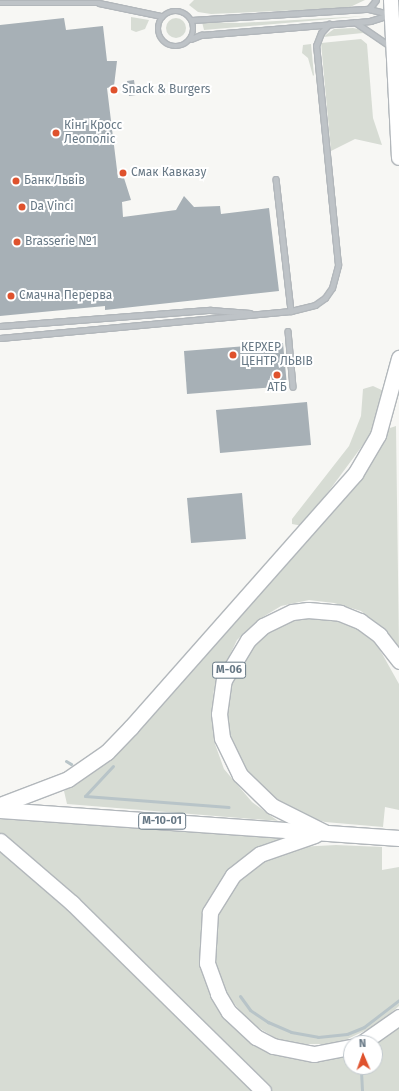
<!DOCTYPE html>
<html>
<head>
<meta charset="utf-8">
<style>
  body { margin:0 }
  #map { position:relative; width:399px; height:1091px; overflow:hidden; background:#f7f7f4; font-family:"Fira Sans",sans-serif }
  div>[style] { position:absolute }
  .green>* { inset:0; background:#d7dcd4 }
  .round { border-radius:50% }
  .stream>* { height:3px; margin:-1.5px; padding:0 1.5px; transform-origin:1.5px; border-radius:1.5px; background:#b8c4c8 }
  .building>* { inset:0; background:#a7b0b6 }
  .roads { filter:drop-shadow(1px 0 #b2b7bb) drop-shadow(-1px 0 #b2b7bb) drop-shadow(0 1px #b2b7bb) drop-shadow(0 -1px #b2b7bb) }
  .service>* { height:4.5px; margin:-2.25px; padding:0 2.25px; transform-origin:2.25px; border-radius:2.25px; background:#bec3c7 }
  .service>.ring { margin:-2.25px; padding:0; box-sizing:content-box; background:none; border:4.5px solid #bec3c7; border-radius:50% }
  .primary>* { height:14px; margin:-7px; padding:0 7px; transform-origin:7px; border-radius:7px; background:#fff }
  .trunk>* { height:15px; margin:-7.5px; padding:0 7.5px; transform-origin:7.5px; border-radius:7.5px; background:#fff }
  .dots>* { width:11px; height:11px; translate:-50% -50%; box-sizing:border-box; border:2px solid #fff; border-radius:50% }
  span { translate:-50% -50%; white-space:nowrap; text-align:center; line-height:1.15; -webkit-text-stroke:4px #fff; paint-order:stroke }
  .shield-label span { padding:1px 3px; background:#fff; border:1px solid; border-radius:3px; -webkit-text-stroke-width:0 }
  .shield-label { font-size:11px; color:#677885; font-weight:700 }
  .poi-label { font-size:12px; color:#677885 }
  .left { translate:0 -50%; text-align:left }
  .north { position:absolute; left:343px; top:1035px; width:40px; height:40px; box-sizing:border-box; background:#fff; border:1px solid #c2c9ce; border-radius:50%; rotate:358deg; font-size:11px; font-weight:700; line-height:16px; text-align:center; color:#677885 }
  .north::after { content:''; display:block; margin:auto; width:14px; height:18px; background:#df522d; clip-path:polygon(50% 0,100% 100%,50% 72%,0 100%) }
</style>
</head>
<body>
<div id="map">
  <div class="green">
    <i style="clip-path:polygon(194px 0,365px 0,348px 8px,211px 14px,198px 12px,189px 5px)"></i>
    <i style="clip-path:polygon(366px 16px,204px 30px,202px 22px,239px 23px)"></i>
    <i style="clip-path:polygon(131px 17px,149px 20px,145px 29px,136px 32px,131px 30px)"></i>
    <i class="round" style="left:166px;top:18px;width:20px;height:20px"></i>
    <i style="clip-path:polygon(353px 28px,363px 30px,372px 38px,363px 33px,323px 37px,334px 29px)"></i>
    <i style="clip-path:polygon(361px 39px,367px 44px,373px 118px,382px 145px,355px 139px,331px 151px,321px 43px)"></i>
    <i style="clip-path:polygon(311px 44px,314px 75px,313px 76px,308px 58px,302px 53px,303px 45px)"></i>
    <i style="clip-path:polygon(373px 386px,386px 392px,371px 434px,303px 526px,292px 524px,292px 519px,349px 446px,361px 416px,363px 389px)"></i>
    <i style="clip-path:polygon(396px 426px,399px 647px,361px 611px,334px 603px,309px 600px,281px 606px,258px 620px,237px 640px,214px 689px,212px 715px,215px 744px,224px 769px,252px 802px,278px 821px,67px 804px,64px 791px,99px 767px,127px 742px,390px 428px)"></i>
    <i style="clip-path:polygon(320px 616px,358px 628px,375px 641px,399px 684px,399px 810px,385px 807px,383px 827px,325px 822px,301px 815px,261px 790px,236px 760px,226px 725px,230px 681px,253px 644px,269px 632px,284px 623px)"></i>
    <i style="clip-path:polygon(0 819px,287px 838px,229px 870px,203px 964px,255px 1040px,351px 1052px,351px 1067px,375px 1067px,375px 1043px,399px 1022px,399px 1091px,269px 1091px,0 835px)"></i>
    <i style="clip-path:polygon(336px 845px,382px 847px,382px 870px,399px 867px,399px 1006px,377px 1025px,337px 1044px,294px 1044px,277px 1039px,249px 1022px,225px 992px,213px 962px,214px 918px,227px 890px,259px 861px,298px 847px)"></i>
    <i style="clip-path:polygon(0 848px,20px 863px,252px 1091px,0 1091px)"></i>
  </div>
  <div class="stream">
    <i style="left:66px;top:761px;width:6px;rotate:31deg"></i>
    <i style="left:113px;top:766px;width:41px;rotate:133deg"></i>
    <i style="left:85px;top:796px;width:144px;rotate:4.4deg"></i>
    <i style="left:240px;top:996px;width:17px;rotate:54deg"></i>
    <i style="left:250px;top:1010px;width:22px;rotate:34deg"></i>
    <i style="left:268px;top:1022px;width:25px;rotate:23deg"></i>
    <i style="left:291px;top:1032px;width:27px;rotate:10deg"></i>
    <i style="left:318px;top:1037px;width:29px;rotate:-6deg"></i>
    <i style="left:347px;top:1034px;width:18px;rotate:-22deg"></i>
    <i style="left:364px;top:1027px;width:44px;rotate:-37.6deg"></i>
    <i style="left:361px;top:1071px;width:20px;rotate:87deg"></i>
  </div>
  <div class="building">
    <i style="clip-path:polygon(64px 18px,66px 30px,103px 26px,107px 61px,117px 61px,114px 86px,107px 88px,118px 178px,124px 178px,131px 200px,122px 202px,123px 217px,176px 210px,184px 196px,194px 207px,220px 206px,221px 214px,269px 208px,279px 291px,105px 310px,105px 306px,0 316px,0 25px)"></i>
    <i style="clip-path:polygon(134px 80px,136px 95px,129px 96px,127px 81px)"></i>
    <i style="clip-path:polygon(283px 343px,287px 386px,187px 394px,184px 351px)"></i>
    <i style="clip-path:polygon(307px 402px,311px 445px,220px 453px,216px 410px)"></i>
    <i style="clip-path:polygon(242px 493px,246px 539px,191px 543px,187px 498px)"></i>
  </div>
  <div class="roads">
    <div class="service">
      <i style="left:0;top:3px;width:99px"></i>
      <i style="left:99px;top:3px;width:64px;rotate:11.7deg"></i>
      <i style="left:369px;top:9px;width:11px;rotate:-52deg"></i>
      <i class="ring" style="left:158px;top:11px;width:31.5px;height:31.5px"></i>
      <i style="left:192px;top:20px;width:177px;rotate:-3.6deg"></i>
      <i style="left:369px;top:9px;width:21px;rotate:14deg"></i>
      <i style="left:355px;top:22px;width:42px;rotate:34.4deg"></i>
      <i style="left:191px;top:39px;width:11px;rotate:-22deg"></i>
      <i style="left:201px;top:35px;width:170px;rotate:-4.7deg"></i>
      <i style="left:370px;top:21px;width:21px;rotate:-17deg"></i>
      <i style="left:276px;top:179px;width:133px;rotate:83.5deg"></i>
      <i style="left:0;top:326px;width:211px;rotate:-4.4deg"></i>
      <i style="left:210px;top:310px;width:40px;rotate:4.3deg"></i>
      <i style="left:288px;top:331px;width:56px;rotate:84.9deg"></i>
      <i style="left:0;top:338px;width:292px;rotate:-5.3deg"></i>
      <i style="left:291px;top:311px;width:25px;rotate:-14deg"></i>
      <i style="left:315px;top:305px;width:12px;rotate:-35deg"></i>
      <i style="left:325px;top:298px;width:12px;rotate:-55deg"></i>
      <i style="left:332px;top:288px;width:24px;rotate:-75deg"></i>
      <i style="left:338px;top:265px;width:220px;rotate:-95.7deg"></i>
      <i style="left:316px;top:46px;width:14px;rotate:-69deg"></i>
      <i style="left:321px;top:33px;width:12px;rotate:-48deg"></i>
    </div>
    <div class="primary">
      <i style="left:391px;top:0;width:158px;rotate:87.1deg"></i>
    </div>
    <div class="trunk">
      <i style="left:0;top:805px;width:73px;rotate:-20.9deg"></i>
      <i style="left:68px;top:779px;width:47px;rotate:-34.7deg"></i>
      <i style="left:107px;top:752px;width:35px;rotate:-46deg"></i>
      <i style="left:131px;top:727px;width:338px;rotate:-48.5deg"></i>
      <i style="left:355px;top:474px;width:45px;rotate:-59.5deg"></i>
      <i style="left:378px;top:435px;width:80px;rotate:-74.7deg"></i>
      <i style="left:0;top:810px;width:400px;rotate:4deg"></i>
      <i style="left:324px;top:832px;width:58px;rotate:-153.4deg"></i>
      <i style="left:272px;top:806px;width:45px;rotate:-135.9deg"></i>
      <i style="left:240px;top:775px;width:41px;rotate:-115.9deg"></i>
      <i style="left:222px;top:738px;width:24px;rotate:-97deg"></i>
      <i style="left:219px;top:714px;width:34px;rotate:-82deg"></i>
      <i style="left:224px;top:680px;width:47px;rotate:-59deg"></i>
      <i style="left:248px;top:640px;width:21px;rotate:-43deg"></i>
      <i style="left:263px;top:626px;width:32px;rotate:-26deg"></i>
      <i style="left:292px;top:612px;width:16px;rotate:-7deg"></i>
      <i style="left:308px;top:610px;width:32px;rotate:5deg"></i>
      <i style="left:340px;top:613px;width:22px;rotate:22deg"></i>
      <i style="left:360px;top:621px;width:24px;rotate:36deg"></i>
      <i style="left:379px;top:635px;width:33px;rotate:52deg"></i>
      <i style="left:315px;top:835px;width:58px;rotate:160.9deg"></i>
      <i style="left:260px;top:854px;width:34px;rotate:142deg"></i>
      <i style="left:233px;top:875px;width:44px;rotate:121.9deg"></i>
      <i style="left:210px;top:912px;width:51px;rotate:93.4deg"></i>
      <i style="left:207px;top:963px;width:33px;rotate:70deg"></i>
      <i style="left:218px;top:994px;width:21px;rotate:59deg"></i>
      <i style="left:229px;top:1012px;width:37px;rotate:43deg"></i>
      <i style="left:256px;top:1037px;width:19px;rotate:28deg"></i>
      <i style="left:273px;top:1046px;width:42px;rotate:11deg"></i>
      <i style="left:314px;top:1054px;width:38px;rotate:-11deg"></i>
      <i style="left:0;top:841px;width:95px;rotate:40.7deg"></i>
      <i style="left:72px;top:903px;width:268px;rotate:44.5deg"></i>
      <i style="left:362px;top:1043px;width:45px;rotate:-35.1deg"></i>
    </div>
  </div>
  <div class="dots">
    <i style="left:114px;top:90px;background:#df522d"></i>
    <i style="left:56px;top:133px;background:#df522d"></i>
    <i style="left:123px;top:173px;background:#df522d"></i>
    <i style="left:16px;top:181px;background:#df522d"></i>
    <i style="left:22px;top:207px;background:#df522d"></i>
    <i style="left:17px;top:242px;background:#df522d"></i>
    <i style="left:11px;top:296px;background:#df522d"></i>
    <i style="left:233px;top:355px;background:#df522d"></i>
    <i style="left:277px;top:375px;background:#df522d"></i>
  </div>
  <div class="shield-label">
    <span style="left:229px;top:670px">М-06</span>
    <span style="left:162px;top:821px">М-10-01</span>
  </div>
  <div class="poi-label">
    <span class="left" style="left:122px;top:90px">Snack &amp; Burgers</span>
    <span class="left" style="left:64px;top:133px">Кінґ Кросс<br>Леополіс</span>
    <span class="left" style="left:131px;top:173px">Смак Кавказу</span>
    <span class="left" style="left:24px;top:181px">Банк Львів</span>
    <span class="left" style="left:30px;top:207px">Da Vinci</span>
    <span class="left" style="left:25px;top:242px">Brasserie №1</span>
    <span class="left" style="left:19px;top:296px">Смачна Перерва</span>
    <span class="left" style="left:241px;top:355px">КЕРХЕР<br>ЦЕНТР ЛЬВІВ</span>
    <span style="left:277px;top:388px">АТБ</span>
  </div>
  <div class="north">N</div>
</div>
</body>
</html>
